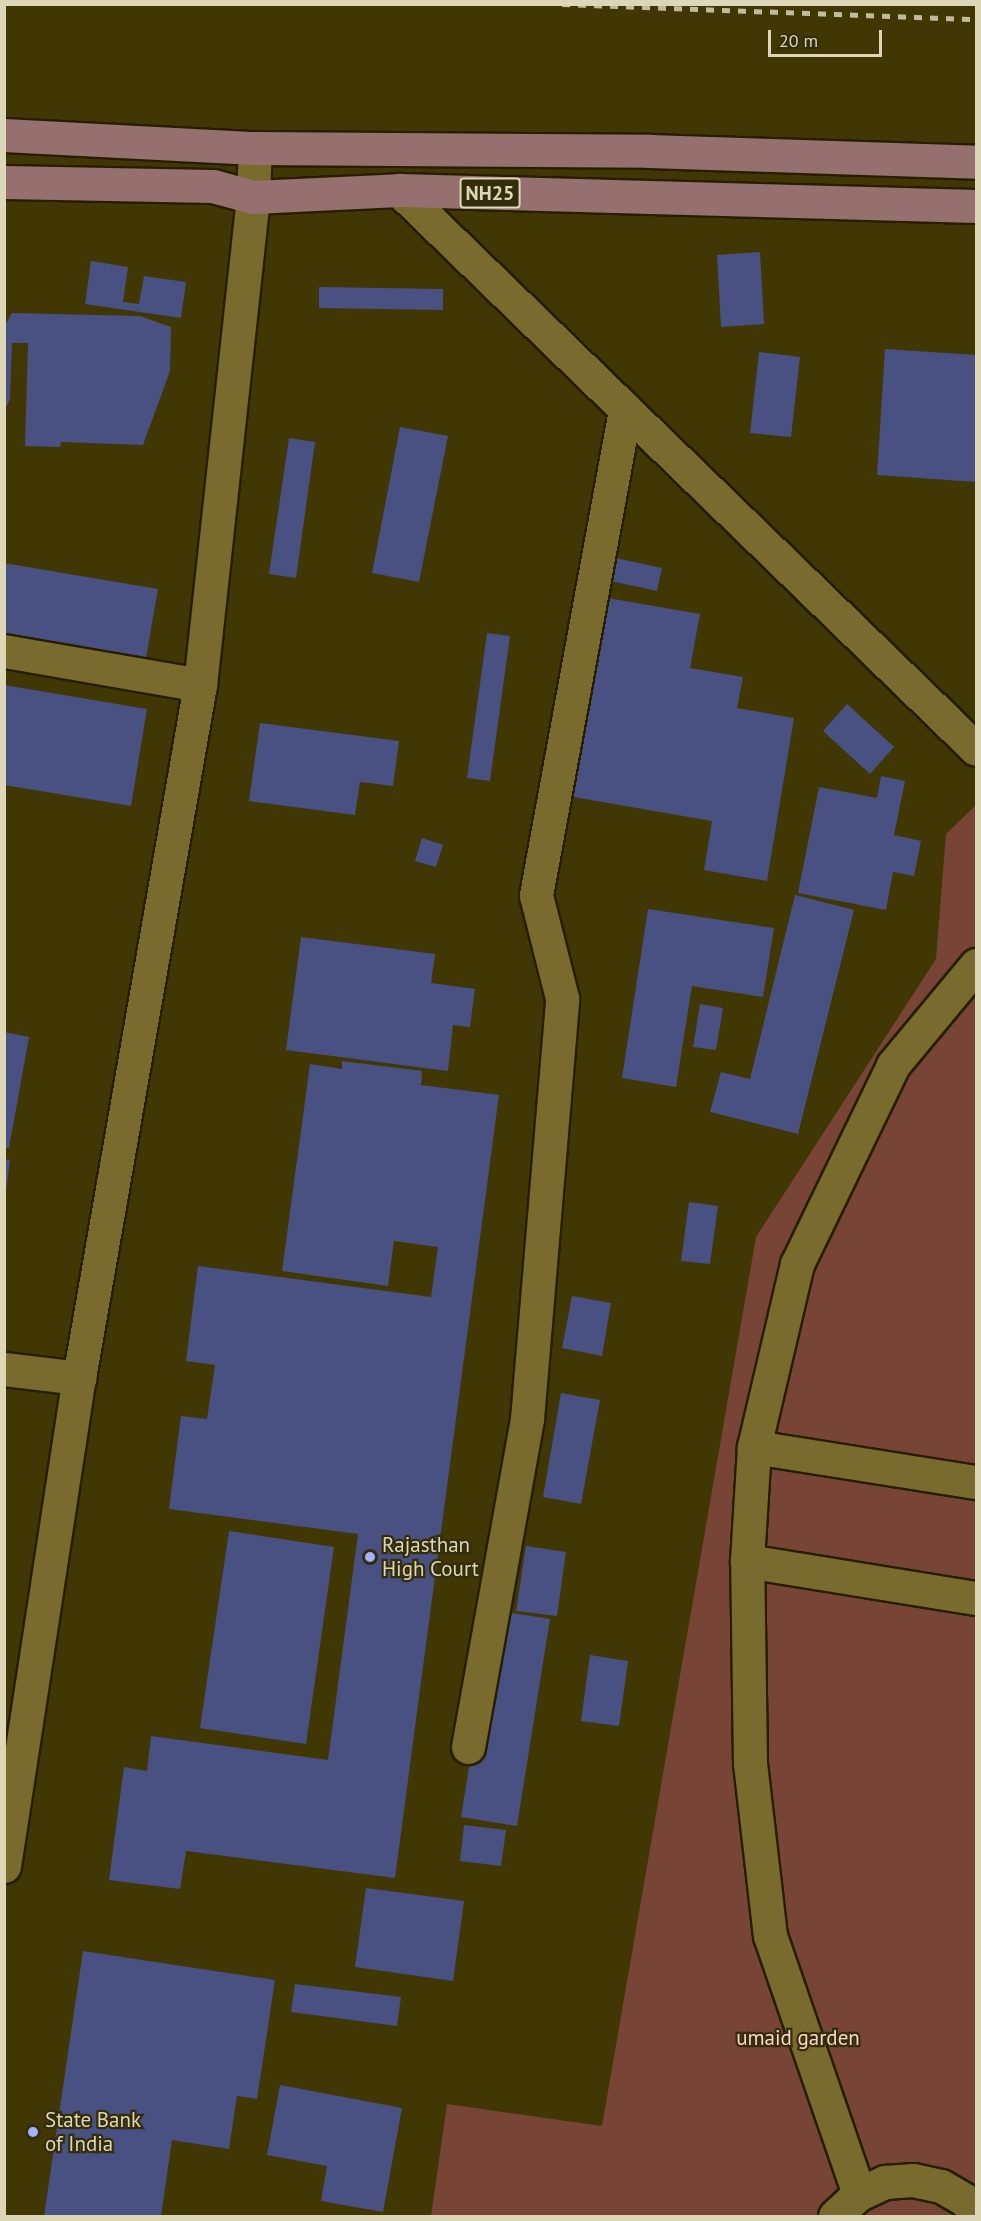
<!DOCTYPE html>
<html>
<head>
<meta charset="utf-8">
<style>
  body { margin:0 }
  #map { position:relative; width:981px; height:2221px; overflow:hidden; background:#413704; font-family:"PT Sans",sans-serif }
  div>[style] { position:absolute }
  .green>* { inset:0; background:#784436 }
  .building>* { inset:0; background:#495082 }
  .roads { filter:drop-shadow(2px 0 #251e00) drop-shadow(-2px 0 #251e00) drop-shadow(0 2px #251e00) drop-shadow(0 -2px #251e00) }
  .minor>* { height:33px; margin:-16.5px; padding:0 16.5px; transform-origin:16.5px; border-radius:16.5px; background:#796b2e }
  .major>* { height:33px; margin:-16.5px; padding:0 16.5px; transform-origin:16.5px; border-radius:16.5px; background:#966f6f }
  .rail>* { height:4.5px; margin-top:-2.25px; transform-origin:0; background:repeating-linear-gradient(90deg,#c2ba98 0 8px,transparent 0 16px) }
  .dots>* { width:16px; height:16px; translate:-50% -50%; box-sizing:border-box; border:3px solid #342d0c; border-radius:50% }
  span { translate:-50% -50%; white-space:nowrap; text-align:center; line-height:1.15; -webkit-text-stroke:4.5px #342d0c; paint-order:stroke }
  .shield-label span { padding:2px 4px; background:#342d0c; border:2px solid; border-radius:4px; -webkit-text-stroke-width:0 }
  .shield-label { font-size:20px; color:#ddd6b7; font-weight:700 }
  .poi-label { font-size:21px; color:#ddd6b7 }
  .left { translate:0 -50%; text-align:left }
  .park-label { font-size:21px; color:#fbd4c8 }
  .frame { position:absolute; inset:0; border:6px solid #ddd6b7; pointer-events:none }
  .scale { position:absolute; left:768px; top:30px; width:114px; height:27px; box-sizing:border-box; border:3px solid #ddd6b7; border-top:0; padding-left:8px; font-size:18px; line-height:21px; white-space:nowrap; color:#ddd6b7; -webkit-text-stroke:4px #342d0c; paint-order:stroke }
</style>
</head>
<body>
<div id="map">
  <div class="green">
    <i style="clip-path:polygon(976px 805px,976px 2216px,431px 2216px,447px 2104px,602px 2126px,756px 1237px,936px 959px,946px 834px)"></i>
  </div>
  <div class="building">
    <i style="clip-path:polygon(760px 252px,764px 324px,721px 327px,717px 255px)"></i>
    <i style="clip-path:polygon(91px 261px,128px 267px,123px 302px,139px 304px,144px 276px,186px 282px,181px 318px,85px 304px)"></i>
    <i style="clip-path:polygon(319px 287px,443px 289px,443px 310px,319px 308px)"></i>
    <i style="clip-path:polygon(12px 313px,140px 316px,171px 327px,170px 371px,143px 445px,61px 442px,60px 447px,25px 446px,28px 343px,12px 343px,10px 399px,4px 412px,4px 327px)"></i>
    <i style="clip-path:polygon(885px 349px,976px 355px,976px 482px,877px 475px)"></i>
    <i style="clip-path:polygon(759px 352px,800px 357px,791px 437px,750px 433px)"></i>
    <i style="clip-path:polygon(400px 427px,448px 436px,419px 582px,372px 573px)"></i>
    <i style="clip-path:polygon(289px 438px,315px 442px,296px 578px,269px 574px)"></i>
    <i style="clip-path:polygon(606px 556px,662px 568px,657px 591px,602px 579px)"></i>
    <i style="clip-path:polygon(4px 563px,158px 589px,146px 658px,4px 634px)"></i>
    <i style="clip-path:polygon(596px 596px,700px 614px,690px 668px,743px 677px,737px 708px,794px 718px,767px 881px,704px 870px,712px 821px,562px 795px)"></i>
    <i style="clip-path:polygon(487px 633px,510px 636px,490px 781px,467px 778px)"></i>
    <i style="clip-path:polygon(4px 685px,147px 709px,131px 806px,4px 785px)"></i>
    <i style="clip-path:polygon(847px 704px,894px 747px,870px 774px,823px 731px)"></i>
    <i style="clip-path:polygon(260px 723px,399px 741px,393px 786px,360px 782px,355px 815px,249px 801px)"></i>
    <i style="clip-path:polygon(881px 776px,905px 781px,894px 835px,921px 841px,914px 876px,893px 872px,886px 910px,798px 893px,819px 787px,877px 798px)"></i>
    <i style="clip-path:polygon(422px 838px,443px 845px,436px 867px,415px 861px)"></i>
    <i style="clip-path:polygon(795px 895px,854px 910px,798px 1134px,710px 1112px,721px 1072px,750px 1079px)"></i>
    <i style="clip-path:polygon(648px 909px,774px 928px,763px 997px,692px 986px,676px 1087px,622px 1078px)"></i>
    <i style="clip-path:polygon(301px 937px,435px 954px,431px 983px,475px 989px,470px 1027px,453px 1025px,448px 1071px,286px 1050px)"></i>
    <i style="clip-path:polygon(700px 1004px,723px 1008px,716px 1050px,693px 1047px)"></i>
    <i style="clip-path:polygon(4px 1032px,29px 1037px,9px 1148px,4px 1148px)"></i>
    <i style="clip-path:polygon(342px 1061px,422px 1071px,421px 1085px,499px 1095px,395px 1878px,186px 1851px,180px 1889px,109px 1880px,124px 1767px,147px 1771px,151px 1736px,328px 1760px,358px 1534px,169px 1509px,181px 1416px,207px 1419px,215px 1365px,186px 1361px,198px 1266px,431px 1297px,438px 1247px,394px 1241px,388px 1286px,282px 1271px,310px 1064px,342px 1069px)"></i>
    <i style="clip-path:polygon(4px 1159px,10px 1160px,6px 1191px,4px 1190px)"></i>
    <i style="clip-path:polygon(689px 1202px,718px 1206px,710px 1264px,681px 1261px)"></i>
    <i style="clip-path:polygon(572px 1296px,611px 1303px,602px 1356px,562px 1348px)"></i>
    <i style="clip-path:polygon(561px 1393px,600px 1400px,581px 1504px,543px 1497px)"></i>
    <i style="clip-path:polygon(229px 1531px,334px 1547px,306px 1744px,200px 1728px)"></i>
    <i style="clip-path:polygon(526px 1546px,566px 1552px,557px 1616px,516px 1611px)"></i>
    <i style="clip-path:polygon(494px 1610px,550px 1619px,517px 1826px,461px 1817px)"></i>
    <i style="clip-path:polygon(590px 1655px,628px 1661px,619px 1726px,581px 1721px)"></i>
    <i style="clip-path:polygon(464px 1825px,506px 1830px,501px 1866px,460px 1861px)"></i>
    <i style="clip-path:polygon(366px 1888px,464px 1901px,453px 1981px,355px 1967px)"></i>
    <i style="clip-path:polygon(83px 1951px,275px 1980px,257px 2099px,237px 2096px,229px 2149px,172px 2140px,161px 2216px,44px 2216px)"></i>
    <i style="clip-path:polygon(295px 1984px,401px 1997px,397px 2026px,291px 2012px)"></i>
    <i style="clip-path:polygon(280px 2085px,402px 2108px,383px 2212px,321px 2201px,327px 2166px,267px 2155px)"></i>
  </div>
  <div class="roads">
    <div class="minor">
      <i style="left:399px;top:190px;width:803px;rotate:44.09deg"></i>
      <i style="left:4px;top:651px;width:199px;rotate:9.8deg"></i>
      <i style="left:4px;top:1369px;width:76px;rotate:6.8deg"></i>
      <i style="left:754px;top:1447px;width:225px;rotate:9deg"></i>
      <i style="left:747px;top:1561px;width:232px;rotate:9.2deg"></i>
      <i style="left:468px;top:1747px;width:333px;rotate:-79.8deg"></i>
      <i style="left:527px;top:1419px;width:422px;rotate:-85.2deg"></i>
      <i style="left:562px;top:998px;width:106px;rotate:-104.2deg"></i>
      <i style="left:536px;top:895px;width:494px;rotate:-79.6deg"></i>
      <i style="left:4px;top:1866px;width:494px;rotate:-81.3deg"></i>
      <i style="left:79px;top:1378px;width:703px;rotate:-80.1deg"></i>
      <i style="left:200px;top:685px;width:491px;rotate:-83.8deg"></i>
      <i style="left:253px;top:197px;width:49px;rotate:-87.7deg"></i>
      <i style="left:859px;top:2194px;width:273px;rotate:-109deg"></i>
      <i style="left:770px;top:1936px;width:173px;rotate:-96.6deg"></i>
      <i style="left:750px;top:1764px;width:203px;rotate:-90.8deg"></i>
      <i style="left:747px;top:1561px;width:114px;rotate:-86.5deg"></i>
      <i style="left:754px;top:1447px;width:188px;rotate:-76.8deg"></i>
      <i style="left:797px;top:1264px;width:221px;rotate:-64.2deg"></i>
      <i style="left:893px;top:1065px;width:130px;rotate:-50.3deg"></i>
      <i style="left:835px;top:2216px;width:33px;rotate:-43deg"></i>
      <i style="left:859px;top:2194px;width:29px;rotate:-25deg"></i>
      <i style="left:885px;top:2182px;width:28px;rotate:-4deg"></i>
      <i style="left:913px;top:2180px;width:29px;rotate:12deg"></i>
      <i style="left:941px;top:2186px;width:28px;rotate:30deg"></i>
      <i style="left:965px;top:2200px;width:17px;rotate:50deg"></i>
    </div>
    <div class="major">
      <i style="left:4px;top:135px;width:251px;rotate:3deg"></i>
      <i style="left:255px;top:148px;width:395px;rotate:0.4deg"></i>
      <i style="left:650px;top:151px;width:326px;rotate:1.9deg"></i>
      <i style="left:4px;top:182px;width:209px;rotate:1.1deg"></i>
      <i style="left:213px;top:186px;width:41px;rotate:15.4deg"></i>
      <i style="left:253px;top:197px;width:146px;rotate:-2.7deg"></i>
      <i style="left:399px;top:190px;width:577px;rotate:1.59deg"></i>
    </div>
  </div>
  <div class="rail">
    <i style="left:562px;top:4px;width:414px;rotate:2.1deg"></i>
  </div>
  <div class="dots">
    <i style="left:370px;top:1557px;background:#a5b1fc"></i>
    <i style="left:33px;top:2132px;background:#a5b1fc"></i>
  </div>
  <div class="shield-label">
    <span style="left:490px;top:193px">NH25</span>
  </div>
  <div class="poi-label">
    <span class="left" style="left:382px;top:1557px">Rajasthan<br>High Court</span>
    <span class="left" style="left:45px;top:2132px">State Bank<br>of India</span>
  </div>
  <div class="park-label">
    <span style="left:798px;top:2038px">umaid garden</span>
  </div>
  <div class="frame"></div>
  <div class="scale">20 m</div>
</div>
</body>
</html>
